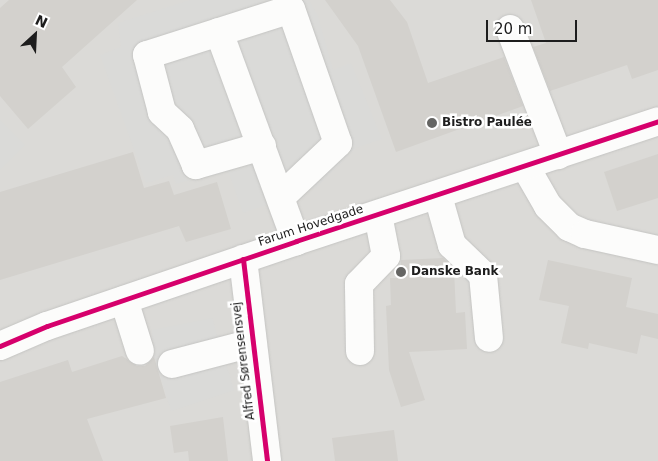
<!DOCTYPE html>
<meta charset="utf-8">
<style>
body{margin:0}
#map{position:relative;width:658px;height:461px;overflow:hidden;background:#ecebe6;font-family:"DejaVu Sans",sans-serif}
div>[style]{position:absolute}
.residential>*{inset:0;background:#dbdad7;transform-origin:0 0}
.parking>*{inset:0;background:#dadad8}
.building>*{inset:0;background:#d3d1cd}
.roads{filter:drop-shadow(0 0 1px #c4c4c2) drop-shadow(0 0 1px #c4c4c2)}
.minor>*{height:28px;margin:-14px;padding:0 14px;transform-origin:14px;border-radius:14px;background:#fcfcfb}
.cycleway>*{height:5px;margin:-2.5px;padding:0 2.5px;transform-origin:2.5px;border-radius:2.5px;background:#d6006c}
.dots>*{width:14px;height:14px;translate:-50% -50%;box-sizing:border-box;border:2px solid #fff;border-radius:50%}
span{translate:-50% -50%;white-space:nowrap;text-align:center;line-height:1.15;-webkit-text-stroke:5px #fff;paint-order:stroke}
.poi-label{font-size:12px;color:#1d1d1d;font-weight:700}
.left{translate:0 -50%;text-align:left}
.street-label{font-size:12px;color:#1d1d1d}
.north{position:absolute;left:10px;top:10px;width:50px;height:50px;-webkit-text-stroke:4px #fff;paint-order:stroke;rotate:25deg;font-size:14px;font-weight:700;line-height:20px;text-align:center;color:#1d1d1d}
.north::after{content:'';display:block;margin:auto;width:18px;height:22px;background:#1d1d1d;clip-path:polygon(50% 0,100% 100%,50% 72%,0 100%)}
.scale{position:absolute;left:486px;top:20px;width:91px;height:22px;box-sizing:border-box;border:2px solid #1d1d1d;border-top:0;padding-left:6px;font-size:15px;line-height:18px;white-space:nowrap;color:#1d1d1d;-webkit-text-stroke:4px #fff;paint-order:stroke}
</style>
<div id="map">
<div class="residential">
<i style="left:0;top:0;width:658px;height:461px"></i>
</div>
<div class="parking">
<i style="clip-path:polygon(190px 0,309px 0,318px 16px,333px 70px,351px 63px,382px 139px,356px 148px,317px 187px,243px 213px,228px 171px,176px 184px,173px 175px,146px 183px,100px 55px,121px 47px,118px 23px)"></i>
<i style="clip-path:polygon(0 120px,25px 145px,0 170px)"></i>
<i style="clip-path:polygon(212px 318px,234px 390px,171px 411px,152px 350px,152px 330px)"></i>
</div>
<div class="building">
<i style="clip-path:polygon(9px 0,137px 0,62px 67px,76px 87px,28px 129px,0 96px,0 8px)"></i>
<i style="clip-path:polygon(325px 0,390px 0,407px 22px,428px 83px,504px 57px,523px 106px,396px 152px,358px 46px)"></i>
<i style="clip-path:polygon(531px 0,658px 0,658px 70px,632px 79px,627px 65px,550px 91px,533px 47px,546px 43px)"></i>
<i style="clip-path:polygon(133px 152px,144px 188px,169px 181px,174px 195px,217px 182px,231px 229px,186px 242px,179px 226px,0 280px,0 192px)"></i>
<i style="clip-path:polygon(658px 154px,658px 198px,617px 211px,604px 172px)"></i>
<i style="clip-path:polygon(443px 258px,454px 269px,456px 313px,465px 312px,467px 349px,409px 352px,425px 400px,401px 407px,389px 370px,386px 306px,391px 305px,390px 278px,400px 278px,401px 260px)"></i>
<i style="clip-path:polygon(548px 260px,632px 278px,626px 307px,658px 314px,658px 339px,641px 335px,637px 354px,589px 343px,588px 349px,561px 343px,569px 306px,539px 300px)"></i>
<i style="clip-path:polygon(122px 356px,137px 366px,145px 366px,154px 357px,166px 398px,87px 419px,103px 461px,0 461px,0 382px,68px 360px,72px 372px)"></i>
<i style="clip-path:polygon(223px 417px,228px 461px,189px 461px,188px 451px,174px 453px,170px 426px)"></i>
<i style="clip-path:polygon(394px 430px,398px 461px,335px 461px,332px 438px)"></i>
</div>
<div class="roads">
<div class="minor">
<i style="left:510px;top:29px;width:135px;rotate:69.1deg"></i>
<i style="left:219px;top:32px;width:223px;rotate:69.8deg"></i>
<i style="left:262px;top:146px;width:69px;rotate:163.9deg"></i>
<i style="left:196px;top:165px;width:39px;rotate:-114deg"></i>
<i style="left:180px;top:129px;width:25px;rotate:-137deg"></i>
<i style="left:162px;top:112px;width:59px;rotate:-104.7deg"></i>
<i style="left:147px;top:55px;width:151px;rotate:-17.7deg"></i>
<i style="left:291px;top:9px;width:142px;rotate:70.7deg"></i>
<i style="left:338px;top:143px;width:77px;rotate:136.6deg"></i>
<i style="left:525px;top:166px;width:46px;rotate:60.1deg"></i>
<i style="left:548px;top:206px;width:30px;rotate:45deg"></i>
<i style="left:569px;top:227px;width:17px;rotate:24deg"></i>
<i style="left:585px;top:234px;width:75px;rotate:12.4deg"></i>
<i style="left:438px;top:196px;width:51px;rotate:74.1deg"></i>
<i style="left:452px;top:245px;width:43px;rotate:44.1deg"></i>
<i style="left:483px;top:275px;width:63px;rotate:84.6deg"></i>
<i style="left:243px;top:259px;width:203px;rotate:83.2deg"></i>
<i style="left:124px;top:300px;width:53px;rotate:72.6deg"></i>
<i style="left:0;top:346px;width:51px;rotate:-23.1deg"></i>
<i style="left:47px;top:326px;width:263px;rotate:-18.8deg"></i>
<i style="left:296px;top:241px;width:381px;rotate:-18.3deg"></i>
<i style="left:360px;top:351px;width:67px;rotate:-90.9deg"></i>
<i style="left:359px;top:284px;width:39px;rotate:-46deg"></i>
<i style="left:386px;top:256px;width:42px;rotate:-101deg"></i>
<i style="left:172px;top:364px;width:83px;rotate:-14.7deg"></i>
</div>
</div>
<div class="cycleway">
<i style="left:243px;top:259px;width:203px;rotate:83.2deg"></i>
<i style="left:0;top:346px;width:51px;rotate:-23.1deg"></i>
<i style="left:47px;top:326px;width:263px;rotate:-18.8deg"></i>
<i style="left:296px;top:241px;width:381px;rotate:-18.3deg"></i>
</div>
<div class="dots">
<i style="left:432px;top:123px;background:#656563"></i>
<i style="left:401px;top:272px;background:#656563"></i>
</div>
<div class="poi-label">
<span class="left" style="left:442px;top:123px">Bistro Paulée</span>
<span class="left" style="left:411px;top:272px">Danske Bank</span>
</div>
<div class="street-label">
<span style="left:311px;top:226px;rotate:-18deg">Farum Hovedgade</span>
<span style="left:244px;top:361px;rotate:-97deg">Alfred Sørensensvej</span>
</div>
<div class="north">N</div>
<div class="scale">20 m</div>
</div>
